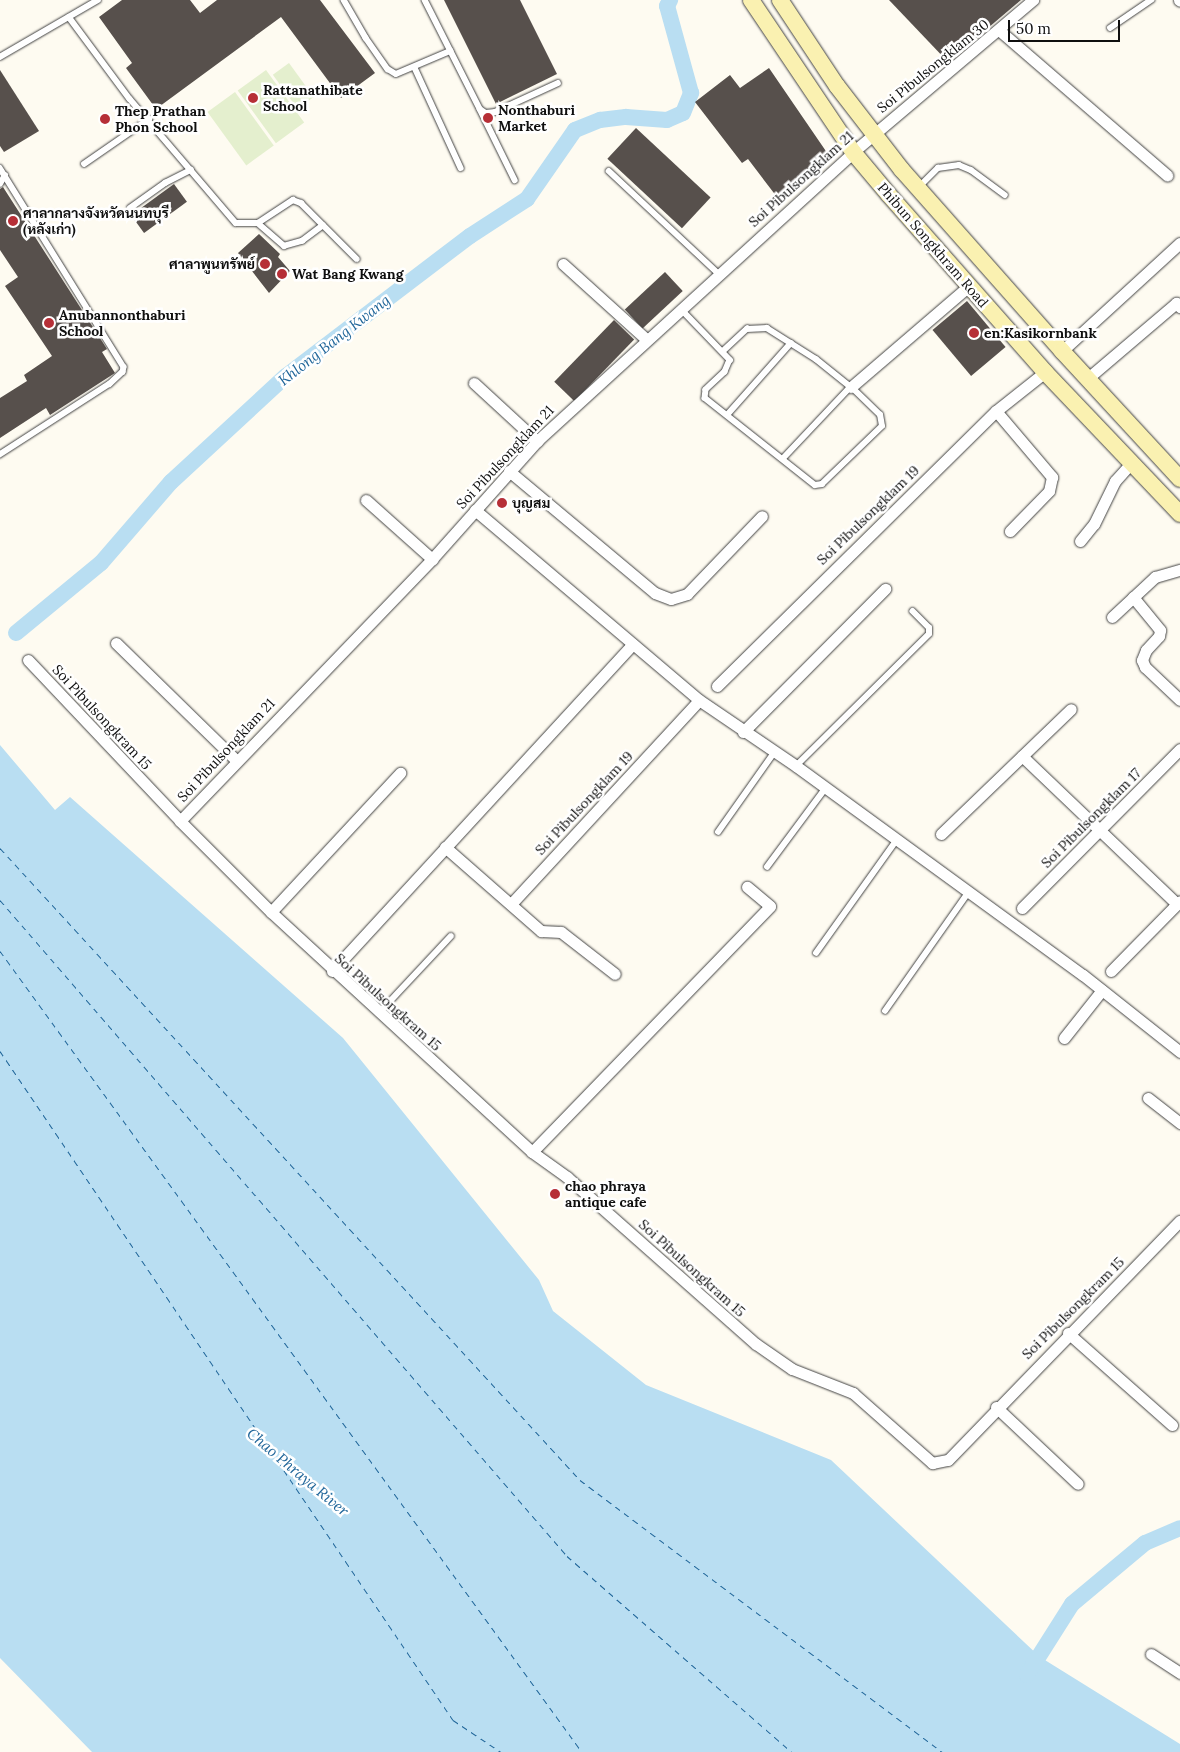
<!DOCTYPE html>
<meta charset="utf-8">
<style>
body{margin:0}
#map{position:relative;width:1180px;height:1752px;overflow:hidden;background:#fefbf1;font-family:Lora,Sarabun,serif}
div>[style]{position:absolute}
.pitch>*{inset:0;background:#e4efce;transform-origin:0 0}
.water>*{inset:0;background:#b9def2}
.canal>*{height:16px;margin:-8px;padding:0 8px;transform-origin:8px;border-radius:8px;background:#b9def2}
.ferry>*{height:1px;margin-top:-0.5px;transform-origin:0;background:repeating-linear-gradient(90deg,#1f6599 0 6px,transparent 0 11px)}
.building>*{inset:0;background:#57504c;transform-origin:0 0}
.roads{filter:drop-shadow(0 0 1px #424242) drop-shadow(0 0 1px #424242)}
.lane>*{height:5.5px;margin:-2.75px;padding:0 2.75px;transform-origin:2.75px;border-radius:2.75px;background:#fff}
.street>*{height:11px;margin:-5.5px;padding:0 5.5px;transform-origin:5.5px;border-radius:5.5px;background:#fff}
.secondary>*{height:16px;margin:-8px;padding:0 8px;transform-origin:8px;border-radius:8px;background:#faf1b1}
.dots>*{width:14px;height:14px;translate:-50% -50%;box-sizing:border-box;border:2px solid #fff;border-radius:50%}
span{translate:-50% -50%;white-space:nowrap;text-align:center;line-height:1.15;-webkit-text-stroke:5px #fff;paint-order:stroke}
.street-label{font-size:14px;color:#0f0f0f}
.poi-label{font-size:14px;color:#0f0f0f;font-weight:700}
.left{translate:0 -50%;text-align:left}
.right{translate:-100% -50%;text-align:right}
.water-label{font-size:15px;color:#1f6599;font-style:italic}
.scale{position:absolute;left:1008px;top:20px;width:112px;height:22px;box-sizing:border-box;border:2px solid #0f0f0f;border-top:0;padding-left:6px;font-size:15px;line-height:18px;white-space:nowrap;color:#0f0f0f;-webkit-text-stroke:4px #fff;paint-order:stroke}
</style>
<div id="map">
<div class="pitch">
<i style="left:289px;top:63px;width:42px;height:20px;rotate:54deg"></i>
<i style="left:266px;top:70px;width:65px;height:35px;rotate:54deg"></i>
<i style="left:235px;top:92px;width:66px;height:34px;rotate:54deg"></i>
</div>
<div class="water">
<i style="clip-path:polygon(0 745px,55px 810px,70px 797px,343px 1038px,539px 1280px,553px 1311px,646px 1385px,831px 1460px,1040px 1657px,1180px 1744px,1180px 1752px,92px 1752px,0 1658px)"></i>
</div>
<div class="canal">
<i style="left:16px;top:633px;width:110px;rotate:-39.5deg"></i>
<i style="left:101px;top:563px;width:107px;rotate:-49.2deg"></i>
<i style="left:171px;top:482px;width:156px;rotate:-42.7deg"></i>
<i style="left:286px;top:376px;width:231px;rotate:-37.3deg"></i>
<i style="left:470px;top:236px;width:68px;rotate:-33deg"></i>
<i style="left:527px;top:199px;width:84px;rotate:-55.2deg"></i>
<i style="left:575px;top:130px;width:27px;rotate:-22deg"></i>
<i style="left:600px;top:120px;width:26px;rotate:-7deg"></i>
<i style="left:626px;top:117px;width:41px;rotate:4.2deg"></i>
<i style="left:667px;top:120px;width:17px;rotate:-24deg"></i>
<i style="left:683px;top:113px;width:22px;rotate:-68deg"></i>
<i style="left:691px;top:93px;width:90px;rotate:-105.4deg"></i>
<i style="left:667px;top:6px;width:7px;rotate:-63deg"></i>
<i style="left:1027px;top:1675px;width:84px;rotate:-57.6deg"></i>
<i style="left:1072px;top:1604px;width:95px;rotate:-39.9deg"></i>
<i style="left:1145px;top:1543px;width:38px;rotate:-23deg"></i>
</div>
<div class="ferry">
<i style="left:0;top:848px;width:858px;rotate:47.46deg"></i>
<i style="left:580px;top:1480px;width:453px;rotate:36.9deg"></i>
<i style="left:0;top:900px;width:867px;rotate:49.16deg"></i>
<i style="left:567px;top:1556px;width:298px;rotate:41.1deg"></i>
<i style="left:0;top:951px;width:990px;rotate:54deg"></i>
<i style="left:0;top:1051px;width:808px;rotate:55.9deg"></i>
<i style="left:453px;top:1720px;width:58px;rotate:33.7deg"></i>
</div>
<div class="building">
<i style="clip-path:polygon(122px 0,190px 0,200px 13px,217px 0,320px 0,375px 73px,341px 98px,281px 17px,156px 109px,126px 68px,132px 63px,99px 17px)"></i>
<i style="clip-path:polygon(444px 0,520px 0,557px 74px,496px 104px)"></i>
<i style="clip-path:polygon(889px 0,1021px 0,948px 62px)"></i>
<i style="clip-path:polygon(769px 68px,832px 160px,807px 176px,810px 179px,780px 201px,748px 159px,742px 163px,695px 102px,730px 75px,740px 88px)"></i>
<i style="clip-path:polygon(0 70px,39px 131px,4px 152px,0 146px)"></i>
<i style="left:636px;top:128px;width:102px;height:42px;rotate:43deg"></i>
<i style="left:174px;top:184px;width:22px;height:53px;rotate:54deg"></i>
<i style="clip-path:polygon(3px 187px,107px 349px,102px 352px,115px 373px,50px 415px,46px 408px,0 438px,0 398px,27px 381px,24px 375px,52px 356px,5px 286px,18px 277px,0 250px,0 189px)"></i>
<i style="clip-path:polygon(259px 234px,280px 254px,278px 257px,290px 271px,269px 293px,238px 253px)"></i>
<i style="left:665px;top:272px;width:26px;height:55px;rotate:47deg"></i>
<i style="left:967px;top:301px;width:60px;height:45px;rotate:50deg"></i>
<i style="left:614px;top:320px;width:28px;height:86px;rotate:44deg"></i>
</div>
<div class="roads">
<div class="lane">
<i style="left:344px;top:0;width:44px;rotate:59.9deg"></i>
<i style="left:366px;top:38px;width:38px;rotate:55deg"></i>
<i style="left:388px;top:69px;width:9px;rotate:32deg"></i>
<i style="left:396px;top:74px;width:59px;rotate:-23.1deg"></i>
<i style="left:425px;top:0;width:122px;rotate:63.2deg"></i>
<i style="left:480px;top:109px;width:7px;rotate:34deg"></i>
<i style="left:486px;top:113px;width:9px;rotate:-6deg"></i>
<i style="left:495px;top:112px;width:69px;rotate:-24.7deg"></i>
<i style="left:69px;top:17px;width:102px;rotate:53.4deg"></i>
<i style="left:130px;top:99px;width:163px;rotate:49.5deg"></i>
<i style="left:236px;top:223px;width:22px"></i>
<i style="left:258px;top:223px;width:42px;rotate:-33.3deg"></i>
<i style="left:293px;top:200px;width:9px;rotate:21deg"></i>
<i style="left:301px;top:203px;width:79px;rotate:45deg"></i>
<i style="left:1110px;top:28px;width:50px;rotate:-34.3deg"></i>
<i style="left:0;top:57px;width:113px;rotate:-30.2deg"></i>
<i style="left:415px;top:68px;width:110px;rotate:65.3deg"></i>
<i style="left:481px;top:111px;width:77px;rotate:63.8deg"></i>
<i style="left:84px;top:164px;width:79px;rotate:-34.7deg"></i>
<i style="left:0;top:168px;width:234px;rotate:58.1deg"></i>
<i style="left:124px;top:367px;width:5px;rotate:101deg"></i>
<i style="left:123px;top:372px;width:18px;rotate:137deg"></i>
<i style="left:110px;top:384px;width:131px;rotate:147.2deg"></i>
<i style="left:609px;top:171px;width:149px;rotate:43.1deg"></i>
<i style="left:0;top:184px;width:10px;rotate:-61deg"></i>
<i style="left:919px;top:187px;width:27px;rotate:-45deg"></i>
<i style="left:938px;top:168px;width:21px;rotate:-8deg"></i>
<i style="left:959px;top:165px;width:13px;rotate:23deg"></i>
<i style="left:971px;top:170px;width:42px;rotate:36.3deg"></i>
<i style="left:130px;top:208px;width:43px;rotate:-35.5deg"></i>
<i style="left:165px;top:183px;width:29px;rotate:-27deg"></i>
<i style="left:258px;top:223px;width:35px;rotate:41deg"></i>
<i style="left:284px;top:246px;width:19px;rotate:-16deg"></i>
<i style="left:302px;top:241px;width:26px;rotate:-37deg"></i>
<i style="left:681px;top:309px;width:71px;rotate:46.1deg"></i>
<i style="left:730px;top:360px;width:13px;rotate:113deg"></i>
<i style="left:725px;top:372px;width:26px;rotate:137deg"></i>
<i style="left:706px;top:390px;width:8px;rotate:97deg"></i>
<i style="left:705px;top:398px;width:140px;rotate:38.3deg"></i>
<i style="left:815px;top:485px;width:7px;rotate:-8deg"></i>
<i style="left:822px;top:484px;width:83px;rotate:-44deg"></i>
<i style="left:882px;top:426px;width:11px;rotate:-100deg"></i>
<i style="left:880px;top:415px;width:40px;rotate:-136deg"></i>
<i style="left:723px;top:351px;width:33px;rotate:-43deg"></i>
<i style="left:747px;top:329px;width:20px;rotate:-3deg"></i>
<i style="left:767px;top:328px;width:58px;rotate:32.3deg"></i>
<i style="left:816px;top:359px;width:45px;rotate:38.7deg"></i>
<i style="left:851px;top:387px;width:98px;rotate:133.3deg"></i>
<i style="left:727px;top:415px;width:96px;rotate:-48.4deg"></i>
<i style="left:796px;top:766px;width:187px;rotate:-44.8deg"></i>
<i style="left:929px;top:634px;width:6px;rotate:-90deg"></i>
<i style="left:929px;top:628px;width:23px;rotate:-135deg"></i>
<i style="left:718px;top:832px;width:97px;rotate:-54.7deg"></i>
<i style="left:767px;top:867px;width:97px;rotate:-53.4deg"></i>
<i style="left:816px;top:953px;width:138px;rotate:-54.5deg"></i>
<i style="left:885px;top:1011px;width:144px;rotate:-54.9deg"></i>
<i style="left:379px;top:1013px;width:105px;rotate:-46.9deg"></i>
</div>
<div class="street">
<i style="left:1179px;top:0;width:1px;rotate:45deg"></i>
<i style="left:1000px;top:31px;width:221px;rotate:40.8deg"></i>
<i style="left:563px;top:264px;width:112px;rotate:42.1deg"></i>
<i style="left:1062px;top:351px;width:160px;rotate:-42.5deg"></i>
<i style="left:1088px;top:378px;width:116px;rotate:-40.4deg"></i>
<i style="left:1176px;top:303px;width:6px;rotate:45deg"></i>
<i style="left:474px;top:383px;width:86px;rotate:42.6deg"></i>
<i style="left:851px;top:387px;width:155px;rotate:-40.6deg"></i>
<i style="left:996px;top:411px;width:87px;rotate:49.7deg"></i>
<i style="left:1052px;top:477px;width:14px;rotate:102deg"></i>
<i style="left:1049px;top:491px;width:56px;rotate:134.3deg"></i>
<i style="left:509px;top:471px;width:190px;rotate:39.9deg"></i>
<i style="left:655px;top:593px;width:17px;rotate:21deg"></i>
<i style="left:671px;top:599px;width:17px;rotate:-17deg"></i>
<i style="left:687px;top:594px;width:108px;rotate:-46.1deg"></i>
<i style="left:366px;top:500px;width:89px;rotate:41.8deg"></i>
<i style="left:475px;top:510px;width:294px;rotate:40.3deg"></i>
<i style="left:699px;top:700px;width:117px;rotate:34.2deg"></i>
<i style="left:796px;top:766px;width:355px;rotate:36.1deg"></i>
<i style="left:1083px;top:975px;width:124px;rotate:38.4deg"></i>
<i style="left:1080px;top:541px;width:22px;rotate:-51deg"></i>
<i style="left:1094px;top:524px;width:48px;rotate:-64deg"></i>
<i style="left:1115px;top:481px;width:24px;rotate:-48deg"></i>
<i style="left:1133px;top:597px;width:43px;rotate:50.7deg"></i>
<i style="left:1160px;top:630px;width:6px;rotate:99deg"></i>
<i style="left:1159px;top:636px;width:19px;rotate:133deg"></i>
<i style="left:1146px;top:650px;width:11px;rotate:112deg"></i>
<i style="left:1142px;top:660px;width:8px;rotate:67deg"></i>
<i style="left:1145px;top:667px;width:48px;rotate:43.3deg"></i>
<i style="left:1112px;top:617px;width:59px;rotate:-42.9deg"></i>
<i style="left:1155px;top:577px;width:26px;rotate:-16deg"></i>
<i style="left:116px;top:643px;width:168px;rotate:44.3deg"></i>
<i style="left:28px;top:660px;width:221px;rotate:46.6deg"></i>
<i style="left:180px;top:821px;width:129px;rotate:45deg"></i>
<i style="left:271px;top:912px;width:355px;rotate:42.6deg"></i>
<i style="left:532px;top:1152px;width:43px;rotate:35.5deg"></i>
<i style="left:567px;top:1177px;width:252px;rotate:41.5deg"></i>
<i style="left:756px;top:1344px;width:44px;rotate:34.8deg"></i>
<i style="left:792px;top:1369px;width:66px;rotate:21.5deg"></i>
<i style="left:853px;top:1393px;width:106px;rotate:41.5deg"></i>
<i style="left:932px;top:1463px;width:16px;rotate:-11deg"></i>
<i style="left:948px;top:1460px;width:333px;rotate:-45.9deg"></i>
<i style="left:717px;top:686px;width:392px;rotate:-44.6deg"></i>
<i style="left:996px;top:411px;width:63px;rotate:-38.5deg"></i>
<i style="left:743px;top:732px;width:202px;rotate:-45.2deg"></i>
<i style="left:1022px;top:756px;width:214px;rotate:43.7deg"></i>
<i style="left:180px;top:821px;width:364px;rotate:-46.1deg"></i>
<i style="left:432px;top:559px;width:158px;rotate:-48.3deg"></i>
<i style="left:537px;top:441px;width:428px;rotate:-42.4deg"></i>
<i style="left:853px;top:152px;width:236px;rotate:-40.2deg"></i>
<i style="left:941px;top:834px;width:180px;rotate:-43.9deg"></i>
<i style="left:445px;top:847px;width:128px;rotate:41.2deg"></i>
<i style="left:541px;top:931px;width:20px;rotate:3deg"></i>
<i style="left:561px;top:932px;width:68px;rotate:37.9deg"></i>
<i style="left:511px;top:904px;width:277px;rotate:-47.3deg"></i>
<i style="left:1022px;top:908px;width:224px;rotate:-45.2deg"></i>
<i style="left:271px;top:912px;width:190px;rotate:-47.1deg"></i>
<i style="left:332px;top:971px;width:444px;rotate:-47.4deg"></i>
<i style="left:1111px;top:971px;width:98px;rotate:-45.4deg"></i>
<i style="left:1064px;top:1038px;width:61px;rotate:-51.6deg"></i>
<i style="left:1148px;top:1098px;width:41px;rotate:38deg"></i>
<i style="left:532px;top:1152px;width:342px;rotate:-45.9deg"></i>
<i style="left:770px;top:906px;width:30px;rotate:-140deg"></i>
<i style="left:1068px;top:1333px;width:139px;rotate:41.5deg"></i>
<i style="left:996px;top:1407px;width:112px;rotate:43.2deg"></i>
<i style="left:1151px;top:1654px;width:35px;rotate:33deg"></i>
</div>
<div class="secondary">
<i style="left:751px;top:0;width:183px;rotate:56.1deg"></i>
<i style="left:853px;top:152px;width:56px;rotate:50.1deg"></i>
<i style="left:889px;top:195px;width:236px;rotate:48.6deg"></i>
<i style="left:1045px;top:372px;width:196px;rotate:46.4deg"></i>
<i style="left:780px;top:0;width:103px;rotate:56.5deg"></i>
<i style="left:837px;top:86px;width:106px;rotate:52.3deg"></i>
<i style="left:902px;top:170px;width:242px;rotate:48.5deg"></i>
<i style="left:1062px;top:351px;width:174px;rotate:47.3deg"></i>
</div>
</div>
<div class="dots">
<i style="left:253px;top:98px;background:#b62f37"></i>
<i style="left:488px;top:118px;background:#b62f37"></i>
<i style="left:105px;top:119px;background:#b62f37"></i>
<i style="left:13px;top:221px;background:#b62f37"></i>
<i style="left:265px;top:264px;background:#b62f37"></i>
<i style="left:282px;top:274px;background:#b62f37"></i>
<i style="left:49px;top:323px;background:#b62f37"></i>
<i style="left:974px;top:333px;background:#b62f37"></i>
<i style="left:502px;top:503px;background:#b62f37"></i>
<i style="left:555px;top:1194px;background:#b62f37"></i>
</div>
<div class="street-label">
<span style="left:933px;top:66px;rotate:-39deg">Soi Pibulsongklam 30</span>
<span style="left:801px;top:179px;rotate:-42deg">Soi Pibulsongklam 21</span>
<span style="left:933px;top:245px;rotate:49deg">Phibun Songkhram Road</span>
<span style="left:505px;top:457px;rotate:-47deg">Soi Pibulsongklam 21</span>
<span style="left:868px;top:515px;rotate:-44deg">Soi Pibulsongklam 19</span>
<span style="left:102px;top:717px;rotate:47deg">Soi Pibulsongkram 15</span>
<span style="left:226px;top:750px;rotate:-47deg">Soi Pibulsongklam 21</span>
<span style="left:584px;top:803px;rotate:-47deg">Soi Pibulsongklam 19</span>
<span style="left:1091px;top:818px;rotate:-45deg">Soi Pibulsongklam 17</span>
<span style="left:388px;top:1002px;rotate:42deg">Soi Pibulsongkram 15</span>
<span style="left:692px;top:1268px;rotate:42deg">Soi Pibulsongkram 15</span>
<span style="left:1073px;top:1308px;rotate:-45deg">Soi Pibulsongkram 15</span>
</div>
<div class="poi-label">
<span class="left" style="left:263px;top:98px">Rattanathibate<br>School</span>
<span class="left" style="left:498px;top:118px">Nonthaburi<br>Market</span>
<span class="left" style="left:115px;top:119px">Thep Prathan<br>Phon School</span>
<span class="left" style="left:23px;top:221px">ศาลากลางจังหวัดนนทบุรี<br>(หลังเก่า)</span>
<span class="right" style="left:255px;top:264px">ศาลาพูนทรัพย์</span>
<span class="left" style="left:292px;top:274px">Wat Bang Kwang</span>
<span class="left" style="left:59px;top:323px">Anubannonthaburi<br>School</span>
<span class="left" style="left:984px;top:333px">en:Kasikornbank</span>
<span class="left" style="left:512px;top:503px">บุญสม</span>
<span class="left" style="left:565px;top:1194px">chao phraya<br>antique cafe</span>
</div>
<div class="water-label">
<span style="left:334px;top:340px;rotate:-38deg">Khlong Bang Kwang</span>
<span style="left:298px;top:1472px;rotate:40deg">Chao Phraya River</span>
</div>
<div class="scale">50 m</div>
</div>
